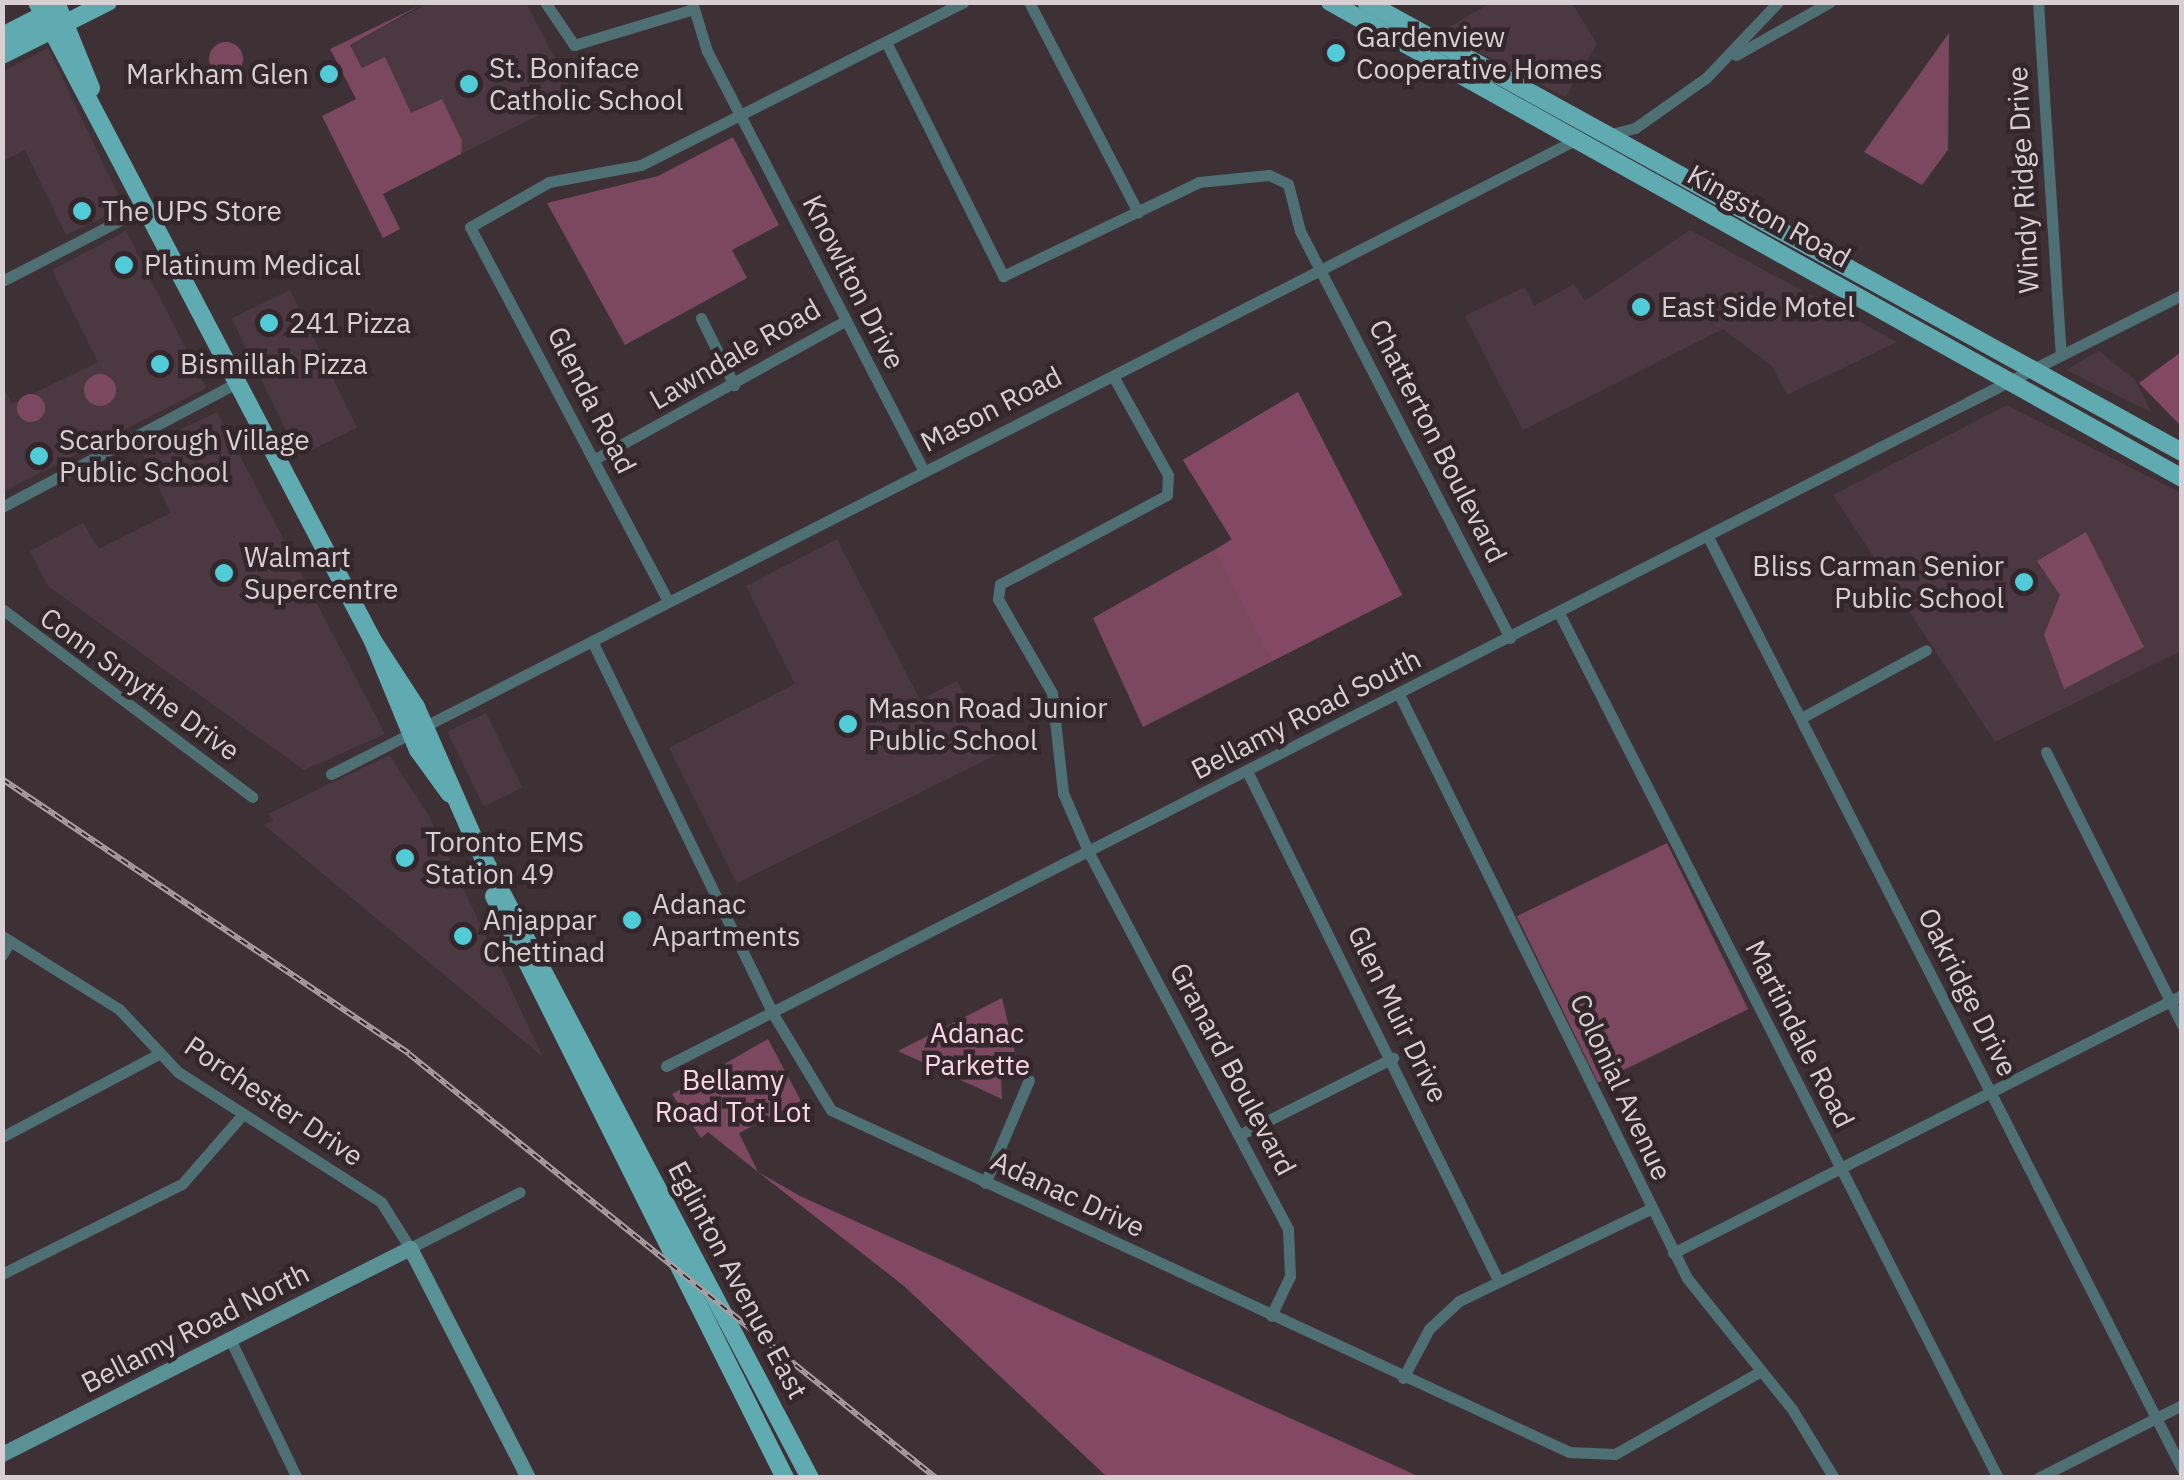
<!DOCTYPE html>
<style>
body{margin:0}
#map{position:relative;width:2184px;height:1480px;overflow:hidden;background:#3e3136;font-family:"IBM Plex Sans",sans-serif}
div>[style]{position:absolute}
.built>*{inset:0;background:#4c3840;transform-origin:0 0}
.green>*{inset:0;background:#7c4860;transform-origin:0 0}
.round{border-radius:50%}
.forest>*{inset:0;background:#834863}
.street>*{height:11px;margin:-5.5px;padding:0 5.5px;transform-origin:5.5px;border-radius:5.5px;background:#4e7074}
.secondary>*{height:15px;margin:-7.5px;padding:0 7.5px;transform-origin:7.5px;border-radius:7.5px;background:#599197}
.primary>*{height:18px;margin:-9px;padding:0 9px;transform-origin:9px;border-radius:9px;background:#60aab2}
.rail>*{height:6px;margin-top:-3px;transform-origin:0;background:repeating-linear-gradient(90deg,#34272c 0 8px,#a99ea2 0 16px);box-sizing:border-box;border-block:2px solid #a99ea2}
.dots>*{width:28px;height:28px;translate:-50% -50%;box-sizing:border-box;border:5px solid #34272c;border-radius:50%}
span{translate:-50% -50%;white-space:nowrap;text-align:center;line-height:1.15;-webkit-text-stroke:9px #34272c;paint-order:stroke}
.poi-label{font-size:28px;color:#d8cfd2}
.left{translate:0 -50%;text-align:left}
.right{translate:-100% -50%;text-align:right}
.street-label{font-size:28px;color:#d8cfd2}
.park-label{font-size:28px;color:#fbd5e4}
.frame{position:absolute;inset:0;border:5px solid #d8cfd2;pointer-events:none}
</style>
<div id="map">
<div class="built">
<i style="clip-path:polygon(429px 3px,526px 3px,575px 97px,417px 176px,350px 45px)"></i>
<i style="clip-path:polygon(1491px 3px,1572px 3px,1597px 44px,1565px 97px,1440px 32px)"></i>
<i style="clip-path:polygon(48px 48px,124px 207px,66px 235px,25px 150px,3px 161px,3px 71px)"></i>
<i style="clip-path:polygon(1690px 230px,1897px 342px,1787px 395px,1772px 366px,1723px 329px,1523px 430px,1465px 316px,1525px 287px,1534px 306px,1574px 284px,1585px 301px)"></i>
<i style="clip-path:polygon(126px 231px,206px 388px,3px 492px,2px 385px,12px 404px,98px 362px,52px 270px)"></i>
<i style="left:290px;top:290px;width:153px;height:65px;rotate:64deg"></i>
<i style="clip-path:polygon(2099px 351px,2135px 380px,2152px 413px,2066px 370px)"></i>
<i style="clip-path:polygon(2007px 405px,2181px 493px,2181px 651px,1995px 742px,1833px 495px)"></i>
<i style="clip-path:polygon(217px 412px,385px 734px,304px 770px,48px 586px,30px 551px,83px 523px,99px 549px,171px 513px,140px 449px)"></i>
<i style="clip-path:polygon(837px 539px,920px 700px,957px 681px,998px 754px,737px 883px,669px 748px,795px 684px,746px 586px)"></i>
<i style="left:486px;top:713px;width:83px;height:43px;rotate:64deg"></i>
<i style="clip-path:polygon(389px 755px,429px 816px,543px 1057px,264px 825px,274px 820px,268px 814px)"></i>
</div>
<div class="green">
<i style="clip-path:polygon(421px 5px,350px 45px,362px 68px,385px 57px,411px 113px,442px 99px,462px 141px,461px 154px,383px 194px,400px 229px,383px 238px,322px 116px,356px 99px,330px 49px)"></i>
<i style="clip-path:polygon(1949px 33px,1948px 150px,1922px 185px,1864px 152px)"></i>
<i class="round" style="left:209px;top:42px;width:34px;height:34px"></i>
<i style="clip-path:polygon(733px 137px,779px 225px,732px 250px,747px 278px,625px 345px,547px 203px,658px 176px)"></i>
<i class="round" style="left:84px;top:374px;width:32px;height:32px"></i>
<i style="clip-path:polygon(1298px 392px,1402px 595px,1143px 727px,1093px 618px,1232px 540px,1183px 460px)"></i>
<i class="round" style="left:17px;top:394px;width:28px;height:28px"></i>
<i style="clip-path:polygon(2086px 532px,2144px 647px,2064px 689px,2044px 635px,2060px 595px,2037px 561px)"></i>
<i style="left:1667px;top:843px;width:185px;height:167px;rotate:64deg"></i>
<i style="clip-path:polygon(1002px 998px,1017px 1061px,1001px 1079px,1002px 1099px,898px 1051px)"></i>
<i style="clip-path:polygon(768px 1039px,801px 1101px,739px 1133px,758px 1172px,708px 1132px,701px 1138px,672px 1094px)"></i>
</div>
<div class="forest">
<i style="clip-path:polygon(2181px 352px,2181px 426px,2139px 383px)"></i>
<i style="clip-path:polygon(1298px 392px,1402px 595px,1272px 661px,1215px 550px,1232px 539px,1183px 460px)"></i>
<i style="clip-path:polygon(758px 1172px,800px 1196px,1420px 1477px,1105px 1475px,904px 1286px)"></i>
</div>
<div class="street">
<i style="left:545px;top:2px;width:52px;rotate:56deg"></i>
<i style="left:574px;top:45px;width:125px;rotate:-16.7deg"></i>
<i style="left:692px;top:2px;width:51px;rotate:73deg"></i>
<i style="left:707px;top:51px;width:473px;rotate:62.7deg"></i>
<i style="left:1029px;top:2px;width:237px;rotate:62.6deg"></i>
<i style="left:2038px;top:2px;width:354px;rotate:86.3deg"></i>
<i style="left:886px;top:42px;width:262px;rotate:63.4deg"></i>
<i style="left:1003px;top:276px;width:217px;rotate:-25.6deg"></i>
<i style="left:1199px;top:182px;width:70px;rotate:-5.7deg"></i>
<i style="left:1269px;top:175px;width:21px;rotate:25deg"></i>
<i style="left:1288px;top:184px;width:49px;rotate:75.7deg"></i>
<i style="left:1300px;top:231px;width:458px;rotate:62.7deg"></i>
<i style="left:1736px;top:55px;width:108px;rotate:-29.4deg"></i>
<i style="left:1607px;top:135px;width:29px;rotate:-14deg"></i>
<i style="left:1635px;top:128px;width:87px;rotate:-35.2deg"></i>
<i style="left:1706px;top:78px;width:105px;rotate:-46.5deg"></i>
<i style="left:2px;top:281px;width:162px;rotate:-27.2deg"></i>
<i style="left:701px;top:318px;width:75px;rotate:63.8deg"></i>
<i style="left:1113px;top:376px;width:113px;rotate:60.9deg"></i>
<i style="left:1168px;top:475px;width:20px;rotate:93deg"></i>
<i style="left:1167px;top:495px;width:189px;rotate:151.9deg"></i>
<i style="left:1000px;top:584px;width:15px;rotate:98deg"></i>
<i style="left:998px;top:599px;width:108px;rotate:60.1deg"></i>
<i style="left:1052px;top:693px;width:101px;rotate:83.7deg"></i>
<i style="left:1063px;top:793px;width:65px;rotate:66.6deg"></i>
<i style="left:1089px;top:853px;width:425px;rotate:62.1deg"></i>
<i style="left:1288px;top:1229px;width:47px;rotate:87.6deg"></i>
<i style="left:1290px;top:1276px;width:44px;rotate:115.4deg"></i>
<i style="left:1968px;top:402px;width:239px;rotate:-26.6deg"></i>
<i style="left:595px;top:459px;width:286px;rotate:-28.9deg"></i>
<i style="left:2px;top:507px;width:267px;rotate:-27.9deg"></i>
<i style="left:1708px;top:537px;width:1046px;rotate:63.04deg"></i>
<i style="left:668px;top:601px;width:423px;rotate:-117.9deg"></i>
<i style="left:470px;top:227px;width:91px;rotate:-29.7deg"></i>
<i style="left:549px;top:182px;width:94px;rotate:-10.5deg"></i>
<i style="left:641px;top:165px;width:361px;rotate:-26.8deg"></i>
<i style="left:2px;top:609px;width:313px;rotate:36.9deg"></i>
<i style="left:1559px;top:613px;width:970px;rotate:63.09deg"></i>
<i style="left:592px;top:641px;width:415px;rotate:64.1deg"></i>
<i style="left:773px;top:1014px;width:112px;rotate:58.9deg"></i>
<i style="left:831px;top:1110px;width:813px;rotate:24.86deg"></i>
<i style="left:1569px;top:1452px;width:46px;rotate:2.5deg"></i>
<i style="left:1615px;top:1454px;width:168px;rotate:-29.6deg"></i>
<i style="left:1399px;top:694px;width:651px;rotate:63.75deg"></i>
<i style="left:1687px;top:1278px;width:168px;rotate:51.3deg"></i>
<i style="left:1792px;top:1409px;width:81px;rotate:58.7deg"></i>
<i style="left:1801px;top:718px;width:142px;rotate:-28.5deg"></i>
<i style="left:2046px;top:752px;width:305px;rotate:63.5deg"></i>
<i style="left:1248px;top:773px;width:565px;rotate:63.75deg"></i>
<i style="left:331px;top:774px;width:1401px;rotate:-27deg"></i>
<i style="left:2px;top:936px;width:138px;rotate:32deg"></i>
<i style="left:119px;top:1009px;width:86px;rotate:46.9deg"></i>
<i style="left:178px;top:1072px;width:241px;rotate:32.6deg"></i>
<i style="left:381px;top:1202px;width:54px;rotate:57.8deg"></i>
<i style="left:410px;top:1248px;width:123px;rotate:-27deg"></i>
<i style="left:2px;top:955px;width:16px;rotate:-60deg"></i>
<i style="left:666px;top:1066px;width:1566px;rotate:-27.01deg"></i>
<i style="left:1243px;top:1133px;width:168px;rotate:-26.6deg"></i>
<i style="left:2px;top:1137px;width:178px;rotate:-27.9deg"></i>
<i style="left:985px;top:1183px;width:112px;rotate:-66.9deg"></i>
<i style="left:1673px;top:1253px;width:571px;rotate:-26.88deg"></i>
<i style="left:2px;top:1274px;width:201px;rotate:-26.6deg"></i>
<i style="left:182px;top:1184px;width:93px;rotate:-48.9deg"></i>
<i style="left:230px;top:1339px;width:154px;rotate:64.3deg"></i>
<i style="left:1403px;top:1378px;width:55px;rotate:-62deg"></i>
<i style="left:1429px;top:1329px;width:41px;rotate:-43deg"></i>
<i style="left:1459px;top:1301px;width:212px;rotate:-25.7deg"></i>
<i style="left:2038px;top:1478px;width:161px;rotate:-26.9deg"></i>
</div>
<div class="secondary">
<i style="left:2px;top:1454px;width:457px;rotate:-26.8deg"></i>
<i style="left:410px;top:1248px;width:259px;rotate:62.8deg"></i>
</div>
<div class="primary">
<i style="left:37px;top:2px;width:722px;rotate:62.26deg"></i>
<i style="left:373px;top:641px;width:118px;rotate:67.6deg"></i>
<i style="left:418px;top:750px;width:54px;rotate:54deg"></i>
<i style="left:56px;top:2px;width:93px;rotate:67.9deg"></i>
<i style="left:1330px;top:2px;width:976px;rotate:29.19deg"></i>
<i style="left:1366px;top:2px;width:932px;rotate:28.88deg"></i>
<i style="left:2px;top:36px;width:55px;rotate:-27deg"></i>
<i style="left:2px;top:55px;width:119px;rotate:-26.6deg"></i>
<i style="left:373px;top:641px;width:79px;rotate:56.9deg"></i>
<i style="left:416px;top:707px;width:150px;rotate:66.3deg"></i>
<i style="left:476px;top:844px;width:717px;rotate:62.22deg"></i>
<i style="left:494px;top:896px;width:651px;rotate:63.43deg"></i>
</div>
<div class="rail">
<i style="left:2px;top:779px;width:491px;rotate:34deg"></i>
<i style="left:409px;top:1054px;width:676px;rotate:38.82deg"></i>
</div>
<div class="dots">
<i style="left:1336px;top:53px;background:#52cbd8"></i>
<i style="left:329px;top:74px;background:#52cbd8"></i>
<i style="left:469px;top:84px;background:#52cbd8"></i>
<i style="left:82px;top:211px;background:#52cbd8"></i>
<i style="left:124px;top:265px;background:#52cbd8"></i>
<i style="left:1641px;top:307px;background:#52cbd8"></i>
<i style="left:269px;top:323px;background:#52cbd8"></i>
<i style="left:160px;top:364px;background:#52cbd8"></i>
<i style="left:39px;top:456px;background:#52cbd8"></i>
<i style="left:224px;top:573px;background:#52cbd8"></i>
<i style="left:2024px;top:582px;background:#52cbd8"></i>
<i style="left:848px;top:724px;background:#52cbd8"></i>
<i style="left:405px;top:858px;background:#52cbd8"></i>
<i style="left:632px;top:920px;background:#52cbd8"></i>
<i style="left:463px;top:936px;background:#52cbd8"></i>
</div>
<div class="poi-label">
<span class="left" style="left:1356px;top:53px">Gardenview<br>Cooperative Homes</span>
<span class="left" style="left:489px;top:84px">St. Boniface<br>Catholic School</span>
<span class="right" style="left:309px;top:74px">Markham Glen</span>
<span class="left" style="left:102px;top:211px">The UPS Store</span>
<span class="left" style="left:144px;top:265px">Platinum Medical</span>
<span class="left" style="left:1661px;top:307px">East Side Motel</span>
<span class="left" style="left:289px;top:323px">241 Pizza</span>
<span class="left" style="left:180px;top:364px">Bismillah Pizza</span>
<span class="left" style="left:59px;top:456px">Scarborough Village<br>Public School</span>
<span class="left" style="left:244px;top:573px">Walmart<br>Supercentre</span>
<span class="right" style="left:2004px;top:582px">Bliss Carman Senior<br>Public School</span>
<span class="left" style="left:868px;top:724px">Mason Road Junior<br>Public School</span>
<span class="left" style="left:425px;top:858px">Toronto EMS<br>Station 49</span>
<span class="left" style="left:652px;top:920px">Adanac<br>Apartments</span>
<span class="left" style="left:483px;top:936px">Anjappar<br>Chettinad</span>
</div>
<div class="street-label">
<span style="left:2023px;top:180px;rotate:-93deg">Windy Ridge Drive</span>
<span style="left:1769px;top:216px;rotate:29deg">Kingston Road</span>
<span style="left:854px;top:282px;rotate:63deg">Knowlton Drive</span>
<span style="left:735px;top:354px;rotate:-30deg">Lawndale Road</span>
<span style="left:592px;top:400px;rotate:63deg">Glenda Road</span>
<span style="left:991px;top:409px;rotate:-27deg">Mason Road</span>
<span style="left:1438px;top:441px;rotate:63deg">Chatterton Boulevard</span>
<span style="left:140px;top:684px;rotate:36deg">Conn Smythe Drive</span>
<span style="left:1306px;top:714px;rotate:-27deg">Bellamy Road South</span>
<span style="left:1968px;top:992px;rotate:63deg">Oakridge Drive</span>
<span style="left:1398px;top:1014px;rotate:64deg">Glen Muir Drive</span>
<span style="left:1800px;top:1034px;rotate:63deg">Martindale Road</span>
<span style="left:1233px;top:1069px;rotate:62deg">Granard Boulevard</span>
<span style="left:1621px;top:1087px;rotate:65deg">Colonial Avenue</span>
<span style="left:274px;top:1101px;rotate:34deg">Porchester Drive</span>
<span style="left:1068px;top:1194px;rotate:25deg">Adanac Drive</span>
<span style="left:738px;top:1280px;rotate:62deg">Eglinton Avenue East</span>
<span style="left:195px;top:1328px;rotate:-27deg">Bellamy Road North</span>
</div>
<div class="park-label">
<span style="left:977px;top:1049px">Adanac<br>Parkette</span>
<span style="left:733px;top:1096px">Bellamy<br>Road Tot Lot</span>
</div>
<div class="frame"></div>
</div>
